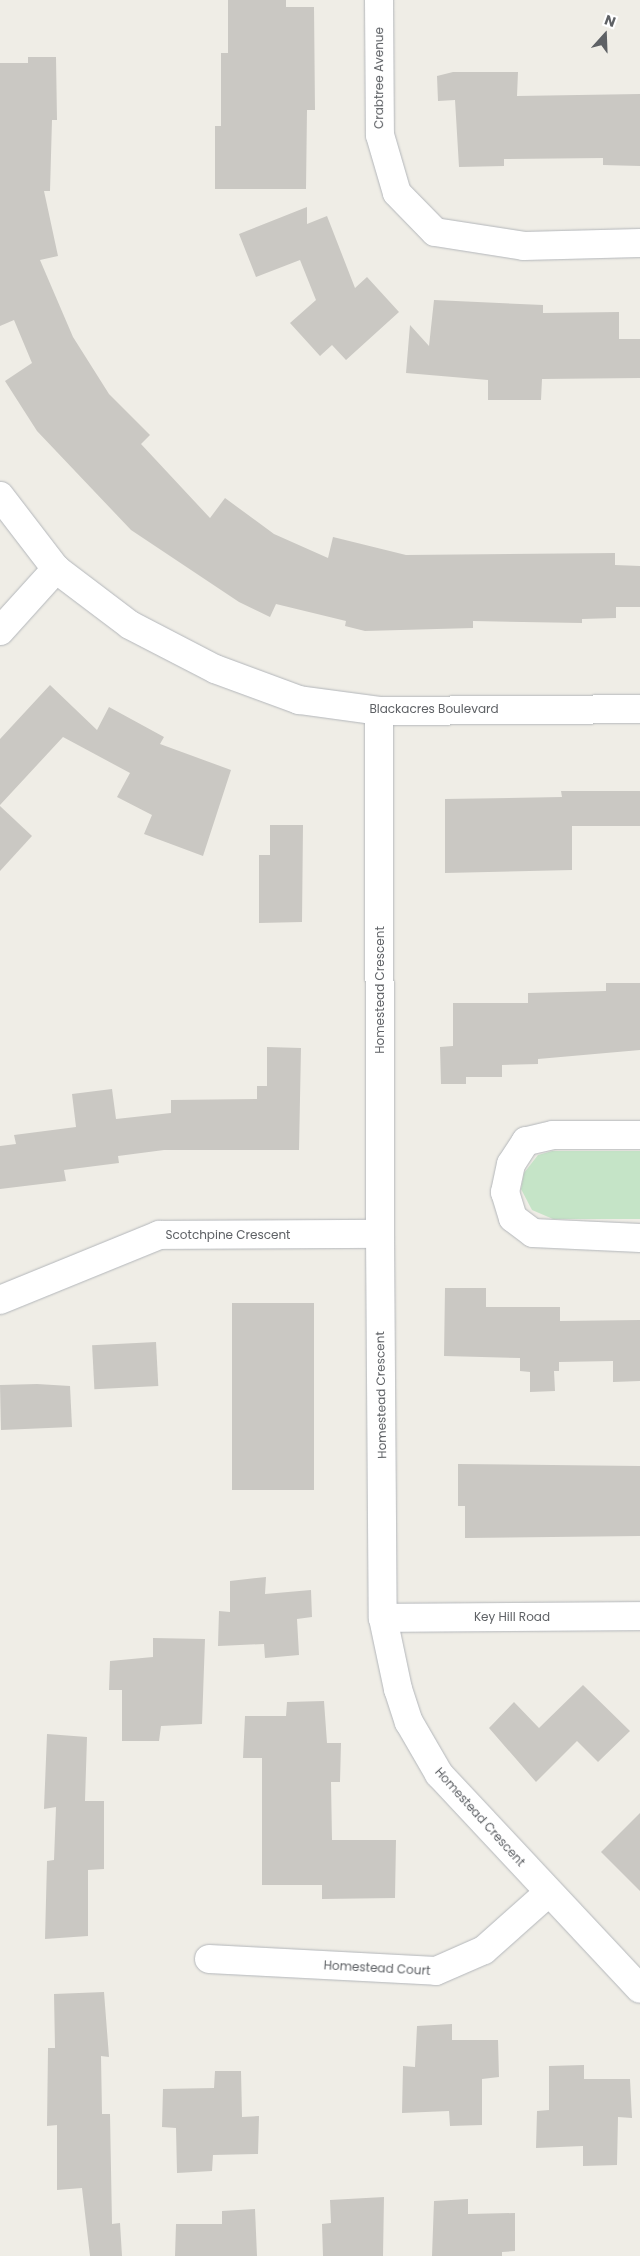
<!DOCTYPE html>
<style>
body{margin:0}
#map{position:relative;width:640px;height:2256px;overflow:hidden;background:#efede6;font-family:Poppins,sans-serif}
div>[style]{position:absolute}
.green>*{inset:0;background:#c5e4c7}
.building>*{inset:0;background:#cac8c3;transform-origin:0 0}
.roads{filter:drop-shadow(0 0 1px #b3b6ba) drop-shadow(0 0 1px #b3b6ba)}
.minor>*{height:28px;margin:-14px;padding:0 14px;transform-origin:14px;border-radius:14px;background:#fff}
.tertiary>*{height:28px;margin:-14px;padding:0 14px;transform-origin:14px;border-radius:14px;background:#fff}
span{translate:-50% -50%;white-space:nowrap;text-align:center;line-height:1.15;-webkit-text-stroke:4px #fff;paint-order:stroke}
.street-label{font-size:12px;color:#5e6165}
.north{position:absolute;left:580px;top:10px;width:50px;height:50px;-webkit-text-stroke:4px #fff;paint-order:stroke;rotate:20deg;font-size:14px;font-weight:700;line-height:20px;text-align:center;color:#5e6165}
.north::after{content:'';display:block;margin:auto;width:18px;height:22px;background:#5e6165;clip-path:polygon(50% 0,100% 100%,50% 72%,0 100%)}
</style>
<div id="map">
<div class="green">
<i style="clip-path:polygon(552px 1151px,640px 1151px,640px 1219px,553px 1219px,532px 1210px,521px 1189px,524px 1173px,538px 1155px)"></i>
</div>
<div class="building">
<i style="clip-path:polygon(228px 0,286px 0,286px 7px,314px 7px,315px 110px,307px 110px,306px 189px,215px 189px,215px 126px,221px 126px,221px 53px,228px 53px)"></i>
<i style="clip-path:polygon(28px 57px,56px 57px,57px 120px,52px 120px,50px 191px,44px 191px,58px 256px,40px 260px,73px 337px,109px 394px,150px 435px,141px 444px,210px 518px,225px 498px,274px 534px,328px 558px,333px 537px,406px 555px,615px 553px,615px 565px,640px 566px,640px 607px,616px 607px,616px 618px,582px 619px,582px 623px,473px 621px,473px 628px,365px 631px,345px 626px,346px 621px,276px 604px,270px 617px,239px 602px,131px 530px,37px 431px,5px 381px,32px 363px,14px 320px,0 326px,0 63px,28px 63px)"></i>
<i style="clip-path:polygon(453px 72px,518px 72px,517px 96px,640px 94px,640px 166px,603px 165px,603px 158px,504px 159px,504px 166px,459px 167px,455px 100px,438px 101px,437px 76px)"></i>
<i style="clip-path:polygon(307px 207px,307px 224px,327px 216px,355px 288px,367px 277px,399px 312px,346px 360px,332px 345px,320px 356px,290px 323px,316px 300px,300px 260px,256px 277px,239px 234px)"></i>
<i style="clip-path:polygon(434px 300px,543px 305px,543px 313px,619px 312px,619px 339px,640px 339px,640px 378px,542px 379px,541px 400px,488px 400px,488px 380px,406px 373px,410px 325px,429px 346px)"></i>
<i style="clip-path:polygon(50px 685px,97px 730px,109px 707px,164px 737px,160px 744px,231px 770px,203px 856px,144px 834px,152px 815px,117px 797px,130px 773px,63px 737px,0 805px,0 739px)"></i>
<i style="clip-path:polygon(561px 791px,640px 791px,640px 826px,572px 826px,572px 870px,445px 873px,445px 799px,562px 797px)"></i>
<i style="clip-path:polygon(0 806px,32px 836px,0 871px)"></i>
<i style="clip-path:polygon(270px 825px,303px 825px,302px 922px,259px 923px,259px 855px,270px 855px)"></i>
<i style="clip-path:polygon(606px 983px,640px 983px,640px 1050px,538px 1059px,538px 1064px,502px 1065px,502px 1077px,466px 1077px,466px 1084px,441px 1084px,440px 1047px,453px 1046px,453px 1003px,528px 1003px,528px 993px,606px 991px)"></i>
<i style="clip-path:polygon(267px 1047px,301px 1048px,299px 1150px,164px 1150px,118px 1156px,119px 1163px,64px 1170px,66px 1181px,0 1189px,0 1146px,16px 1144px,14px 1135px,76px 1127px,72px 1094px,112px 1089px,116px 1119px,171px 1113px,171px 1100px,257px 1099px,257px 1086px,267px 1086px)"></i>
<i style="clip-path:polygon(445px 1288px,486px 1288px,486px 1307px,560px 1307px,560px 1321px,640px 1320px,640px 1381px,613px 1382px,613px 1361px,559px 1362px,559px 1371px,554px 1371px,555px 1391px,530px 1392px,530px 1372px,520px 1371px,520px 1358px,444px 1356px)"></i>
<i style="left:314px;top:1303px;width:187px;height:82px;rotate:90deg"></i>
<i style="left:156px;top:1342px;width:44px;height:64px;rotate:87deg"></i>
<i style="clip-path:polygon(37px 1384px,70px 1386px,72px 1427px,1px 1430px,0 1385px)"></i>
<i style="clip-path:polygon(458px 1464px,640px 1466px,640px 1536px,465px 1538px,465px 1506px,458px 1506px)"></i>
<i style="clip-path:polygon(266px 1577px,265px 1594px,311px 1590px,312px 1617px,297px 1619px,299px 1655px,265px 1658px,264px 1644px,218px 1646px,219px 1611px,230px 1612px,230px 1581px)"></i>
<i style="clip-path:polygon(153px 1638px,205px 1639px,202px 1724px,161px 1726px,159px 1741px,122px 1741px,122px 1690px,109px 1690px,110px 1661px,153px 1657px)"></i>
<i style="clip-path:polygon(583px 1685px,630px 1731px,598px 1762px,577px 1741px,536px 1782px,489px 1728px,514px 1702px,539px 1728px)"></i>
<i style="clip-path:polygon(324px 1701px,327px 1743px,341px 1743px,340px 1782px,331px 1782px,332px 1840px,396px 1840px,395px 1898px,322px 1899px,322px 1885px,262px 1885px,262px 1758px,243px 1758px,245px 1716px,286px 1716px,287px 1702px)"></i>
<i style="clip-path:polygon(47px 1734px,87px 1737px,85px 1801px,104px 1801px,104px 1869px,88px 1870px,88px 1936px,45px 1939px,47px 1861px,54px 1860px,56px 1807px,44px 1809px)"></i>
<i style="clip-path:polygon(640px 1813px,640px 1891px,601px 1852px)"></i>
<i style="clip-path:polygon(104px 1992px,109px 2057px,101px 2056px,102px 2114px,110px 2114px,112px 2224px,120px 2223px,122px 2256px,90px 2256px,82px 2188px,57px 2190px,57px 2125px,47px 2126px,48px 2048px,55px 2048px,54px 1994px)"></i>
<i style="clip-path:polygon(452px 2024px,452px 2040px,498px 2040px,499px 2077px,482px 2079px,482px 2125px,450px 2126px,449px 2111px,402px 2113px,403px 2066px,415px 2067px,417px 2026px)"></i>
<i style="clip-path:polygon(584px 2065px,584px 2079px,630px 2079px,632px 2118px,618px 2117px,617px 2165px,583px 2166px,583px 2146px,536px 2148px,537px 2111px,549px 2110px,549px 2066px)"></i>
<i style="clip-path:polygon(215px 2071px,241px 2071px,242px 2117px,259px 2116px,258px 2154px,213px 2155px,212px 2171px,177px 2173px,176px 2128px,162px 2127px,163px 2089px,214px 2088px)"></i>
<i style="clip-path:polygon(384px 2197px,383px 2256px,323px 2256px,322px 2224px,331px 2223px,330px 2200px)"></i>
<i style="clip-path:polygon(468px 2199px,468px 2214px,515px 2213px,515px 2251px,502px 2252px,502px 2256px,432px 2256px,434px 2201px)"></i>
<i style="clip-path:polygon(255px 2209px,257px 2256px,175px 2256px,176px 2224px,222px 2224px,222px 2211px)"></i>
</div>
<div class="roads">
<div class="minor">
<i style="left:379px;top:0;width:135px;rotate:89.6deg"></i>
<i style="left:380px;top:135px;width:60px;rotate:73.7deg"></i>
<i style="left:397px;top:193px;width:54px;rotate:45.7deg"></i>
<i style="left:435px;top:232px;width:90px;rotate:8.9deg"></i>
<i style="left:524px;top:246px;width:116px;rotate:-1.5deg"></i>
<i style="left:0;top:631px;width:84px;rotate:-47.9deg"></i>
<i style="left:640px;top:1135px;width:87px;rotate:180deg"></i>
<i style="left:553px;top:1135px;width:28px;rotate:167deg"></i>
<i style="left:526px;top:1141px;width:27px;rotate:123deg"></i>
<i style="left:511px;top:1164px;width:29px;rotate:102deg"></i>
<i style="left:505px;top:1192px;width:27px;rotate:73deg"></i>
<i style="left:513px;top:1218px;width:25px;rotate:37deg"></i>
<i style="left:533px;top:1233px;width:107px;rotate:2.7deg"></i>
<i style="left:380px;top:1234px;width:384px;rotate:89.6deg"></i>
<i style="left:383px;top:1618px;width:73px;rotate:78.1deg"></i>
<i style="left:398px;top:1689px;width:35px;rotate:72deg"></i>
<i style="left:409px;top:1722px;width:60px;rotate:60deg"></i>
<i style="left:439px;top:1774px;width:294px;rotate:46.9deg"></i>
<i style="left:383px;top:1618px;width:257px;rotate:-0.4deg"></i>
<i style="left:209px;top:1959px;width:227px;rotate:3deg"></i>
<i style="left:436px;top:1971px;width:52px;rotate:-23.6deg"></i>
<i style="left:484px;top:1950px;width:86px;rotate:-41.7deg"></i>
</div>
<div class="tertiary">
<i style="left:0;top:496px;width:92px;rotate:52.5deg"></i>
<i style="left:56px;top:569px;width:93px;rotate:37.1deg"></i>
<i style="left:130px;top:625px;width:96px;rotate:27.4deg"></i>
<i style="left:215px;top:669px;width:90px;rotate:20.3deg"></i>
<i style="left:299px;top:700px;width:81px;rotate:7.8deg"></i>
<i style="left:379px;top:711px;width:261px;rotate:-0.4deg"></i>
<i style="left:0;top:1300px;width:172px;rotate:-22.2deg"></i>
<i style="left:159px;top:1235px;width:221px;rotate:-0.3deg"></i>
<i style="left:380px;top:1234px;width:523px;rotate:-90.11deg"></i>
</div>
</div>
<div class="street-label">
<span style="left:379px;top:78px;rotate:-90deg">Crabtree Avenue</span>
<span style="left:434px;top:709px">Blackacres Boulevard</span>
<span style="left:380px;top:990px;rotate:-90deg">Homestead Crescent</span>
<span style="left:228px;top:1235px">Scotchpine Crescent</span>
<span style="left:381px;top:1395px;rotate:-91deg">Homestead Crescent</span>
<span style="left:512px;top:1617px">Key Hill Road</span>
<span style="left:480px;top:1817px;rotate:48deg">Homestead Crescent</span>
<span style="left:377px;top:1968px;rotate:3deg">Homestead Court</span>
</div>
<div class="north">N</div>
</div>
